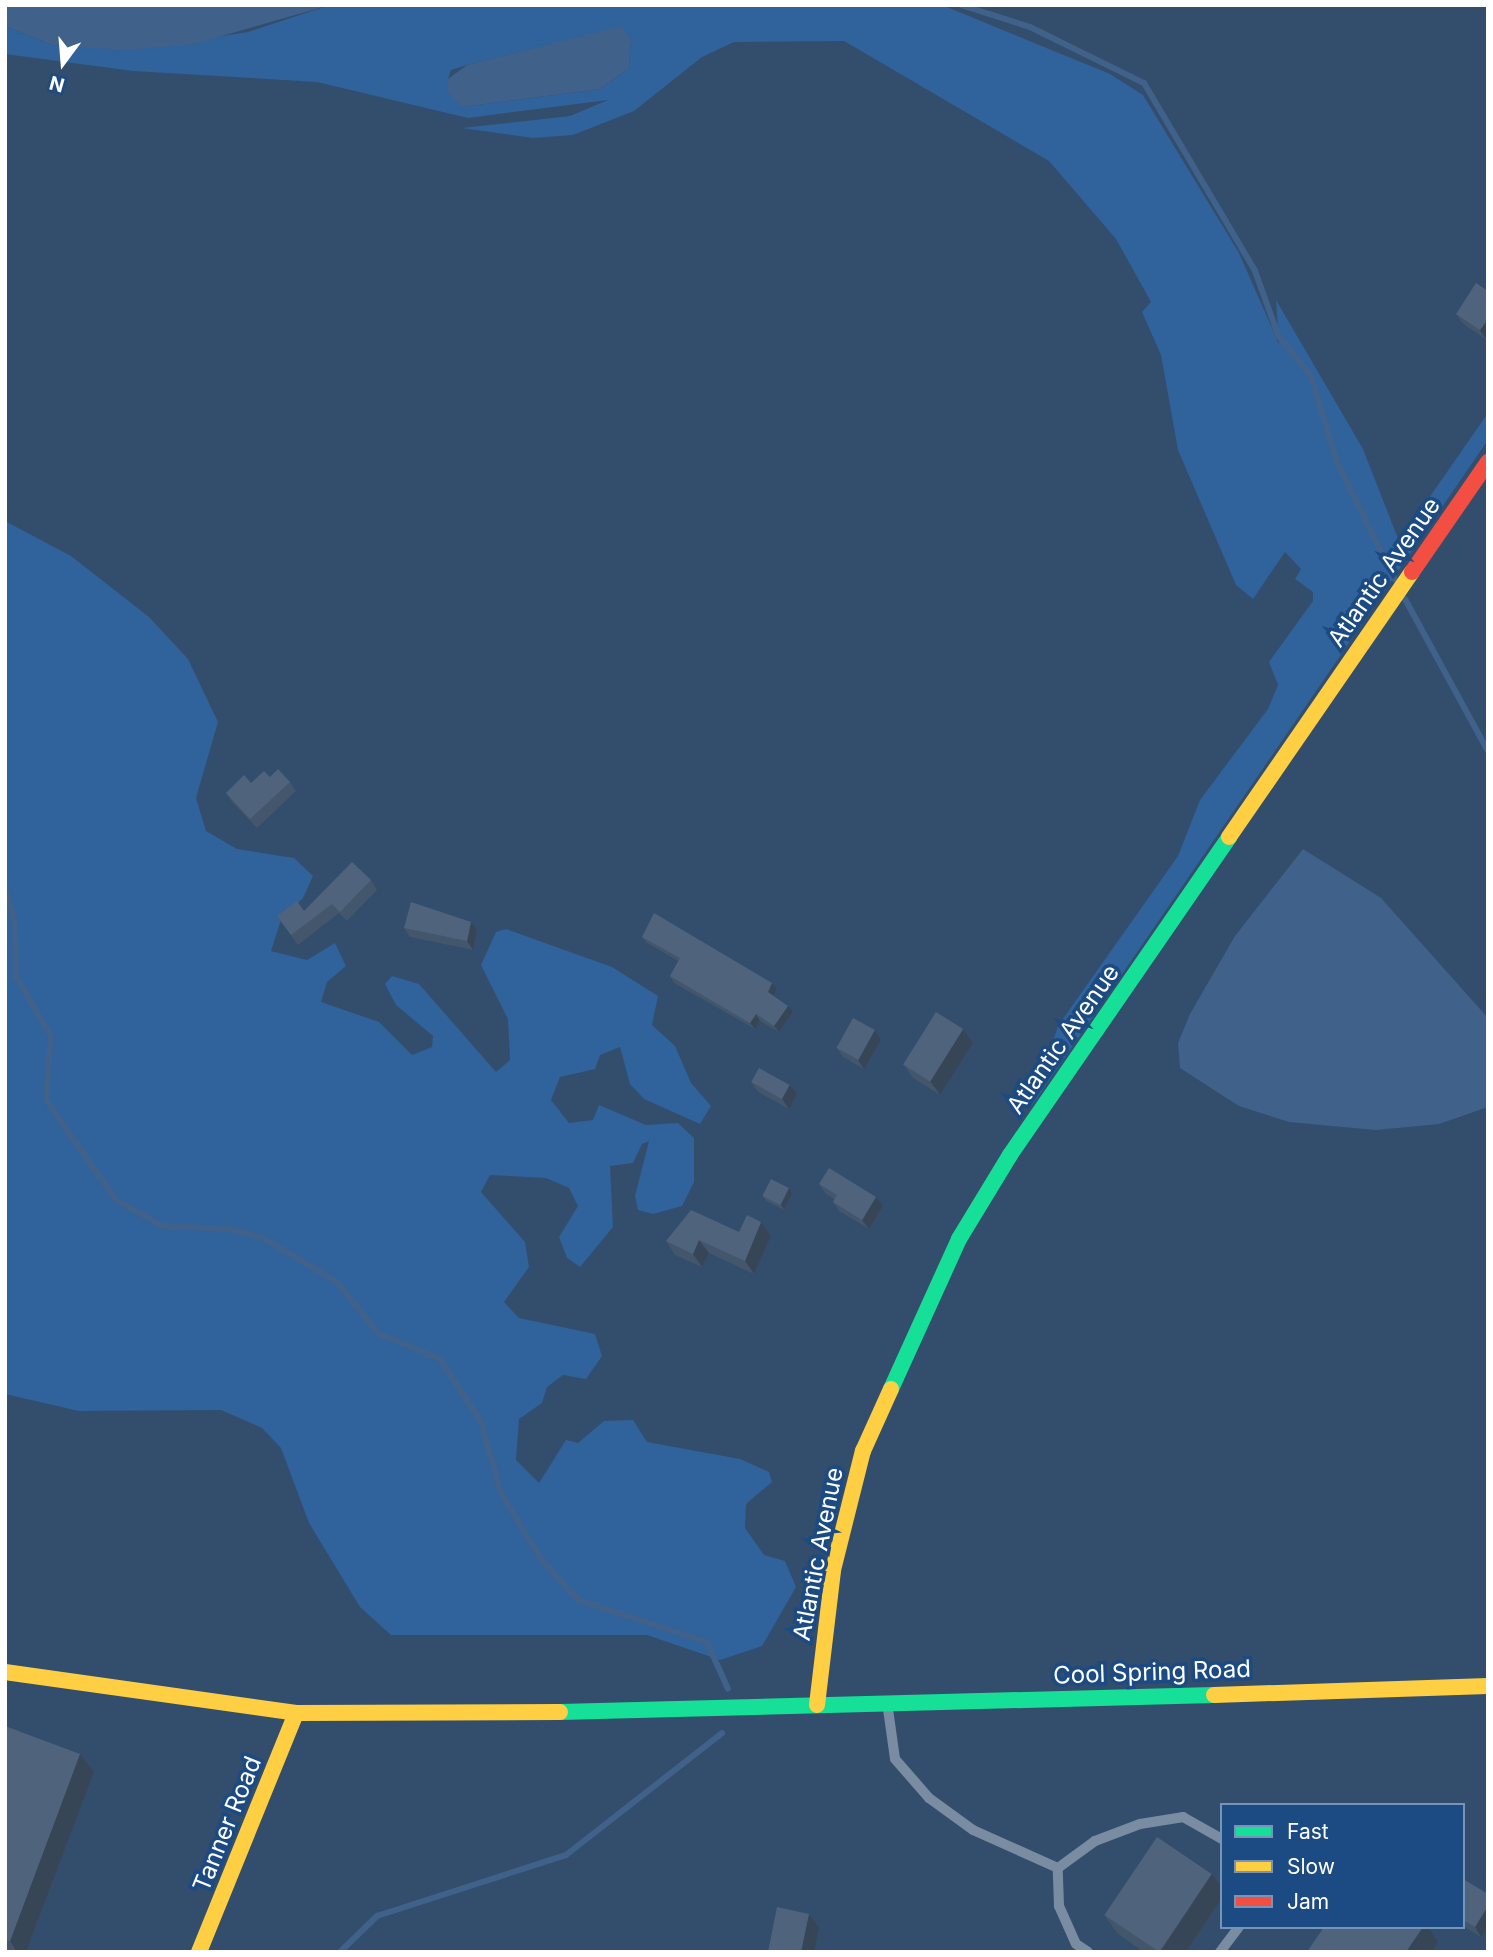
<!DOCTYPE html>
<style>
body{margin:0}
#map{position:relative;width:1493px;height:1957px;overflow:hidden;background:#334d6c;font-family:Inter,sans-serif}
div>[style]{position:absolute}
.green>*{inset:0;background:#30629b}
.water>*{inset:0;background:#40628a}
.stream>*{height:6px;margin:-3px;padding:0 3px;transform-origin:3px;border-radius:3px;background:#40628a}
.lane>*{height:10px;margin:-5px;padding:0 5px;transform-origin:5px;border-radius:5px;background:#798ca2}
.fast>*{height:16px;margin:-8px;padding:0 8px;transform-origin:8px;border-radius:8px;background:#16e098}
.slow>*{height:16px;margin:-8px;padding:0 8px;transform-origin:8px;border-radius:8px;background:#ffcf43}
.jam>*{height:16px;margin:-8px;padding:0 8px;transform-origin:8px;border-radius:8px;background:#f24e42}
.wall>*{inset:0;background:#44566b}
.shaded-wall>*{inset:0;background:#374657}
.building>*{inset:0;background:#4f647c;transform-origin:0 0}
span{translate:-50% -50%;white-space:nowrap;text-align:center;line-height:1.15;-webkit-text-stroke:7px #1c4b83;paint-order:stroke}
.street-label{font-size:24px;color:#fff}
.frame{position:absolute;inset:0;border:7px solid #fff;pointer-events:none}
.legend{position:absolute;left:1220px;top:1803px;width:245px;height:126px;box-sizing:border-box;background:#1c4b83;border:2px solid #7793b5;margin:0;padding:9px 12px;list-style:none;font-size:21px;color:#fff}
.legend li{display:flex;align-items:center;gap:14px;height:35px}
.legend b{width:35px;border:2px solid #7793b5}
.north{position:absolute;left:28px;top:28px;width:70px;height:70px;-webkit-text-stroke:5px #1c4b83;paint-order:stroke;rotate:196deg;font-size:19px;font-weight:700;line-height:28px;text-align:center;color:#fff}
.north::after{content:'';display:block;margin:auto;width:24px;height:32px;background:#fff;clip-path:polygon(50% 0,100% 100%,50% 72%,0 100%)}
</style>
<div id="map">
<div class="green">
<i style="clip-path:polygon(evenodd,330px 5px,942px 5px,1110px 74px,1143px 95px,1239px 253px,1279px 344px,1276px 300px,1363px 449px,1399px 541px,1488px 413px,1488px 440px,1031px 1107px,1058px 1026px,1178px 856px,1200px 800px,1268px 709px,1278px 685px,1269px 662px,1313px 601px,1313px 592px,1295px 579px,1301px 569px,1285px 552px,1253px 599px,1236px 585px,1178px 450px,1161px 355px,1142px 312px,1151px 302px,1116px 239px,1049px 161px,844px 41px,734px 42px,702px 57px,634px 111px,573px 135px,533px 138px,462px 128px,570px 116px,608px 100px,468px 118px,317px 82px,133px 71px,5px 54px,5px 26px,52px 45px,138px 49px,248px 32px,330px 5px,622px 27px,631px 40px,629px 68px,600px 89px,462px 107px,448px 79px,451px 70px,467px 65px,622px 27px)"></i>
<i style="clip-path:polygon(5px 521px,71px 556px,149px 617px,188px 659px,218px 722px,196px 798px,206px 831px,237px 849px,294px 858px,313px 876px,303px 898px,281px 920px,271px 951px,307px 960px,335px 943px,346px 966px,327px 982px,321px 1002px,379px 1022px,412px 1055px,432px 1047px,433px 1036px,396px 1005px,385px 984px,392px 976px,419px 984px,496px 1072px,510px 1060px,508px 1019px,481px 965px,496px 932px,506px 929px,612px 967px,658px 996px,652px 1025px,675px 1046px,691px 1083px,711px 1106px,700px 1124px,644px 1099px,630px 1084px,620px 1047px,600px 1055px,595px 1069px,560px 1077px,551px 1100px,569px 1123px,593px 1120px,599px 1105px,646px 1125px,678px 1123px,694px 1138px,694px 1182px,682px 1206px,653px 1214px,638px 1210px,635px 1196px,649px 1141px,642px 1144px,633px 1163px,610px 1166px,613px 1227px,580px 1267px,567px 1258px,559px 1237px,578px 1206px,569px 1188px,546px 1178px,490px 1175px,481px 1192px,525px 1242px,529px 1267px,504px 1302px,519px 1318px,595px 1334px,602px 1356px,586px 1379px,563px 1375px,547px 1387px,542px 1403px,519px 1419px,516px 1460px,539px 1483px,566px 1440px,578px 1443px,604px 1421px,633px 1420px,647px 1442px,740px 1459px,769px 1472px,772px 1482px,746px 1504px,745px 1528px,764px 1555px,785px 1561px,796px 1587px,762px 1646px,720px 1660px,647px 1635px,391px 1635px,360px 1607px,309px 1523px,281px 1448px,262px 1428px,221px 1410px,79px 1411px,5px 1394px)"></i>
</div>
<div class="water">
<i style="clip-path:polygon(5px 5px,330px 5px,194px 44px,127px 50px,52px 45px,5px 26px)"></i>
<i style="clip-path:polygon(622px 26px,631px 40px,629px 68px,600px 89px,462px 107px,447px 91px,448px 79px,467px 65px)"></i>
<i style="clip-path:polygon(1303px 849px,1381px 898px,1488px 1018px,1488px 1107px,1439px 1124px,1376px 1130px,1289px 1122px,1239px 1106px,1180px 1068px,1178px 1043px,1190px 1014px,1235px 936px)"></i>
</div>
<div class="stream">
<i style="left:961px;top:5px;width:72px;rotate:17.7deg"></i>
<i style="left:1030px;top:27px;width:127px;rotate:26.2deg"></i>
<i style="left:1144px;top:83px;width:218px;rotate:59.4deg"></i>
<i style="left:1255px;top:271px;width:68px;rotate:70.2deg"></i>
<i style="left:1278px;top:335px;width:53px;rotate:51.2deg"></i>
<i style="left:1311px;top:376px;width:90px;rotate:73.2deg"></i>
<i style="left:1337px;top:462px;width:131px;rotate:63.8deg"></i>
<i style="left:1405px;top:599px;width:173px;rotate:61.4deg"></i>
<i style="left:5px;top:889px;width:34px;rotate:73deg"></i>
<i style="left:15px;top:922px;width:55px;rotate:89deg"></i>
<i style="left:16px;top:977px;width:69px;rotate:59.3deg"></i>
<i style="left:51px;top:1036px;width:64px;rotate:94.5deg"></i>
<i style="left:46px;top:1100px;width:122px;rotate:55deg"></i>
<i style="left:116px;top:1200px;width:54px;rotate:29deg"></i>
<i style="left:163px;top:1226px;width:68px;rotate:2.5deg"></i>
<i style="left:231px;top:1229px;width:33px;rotate:16deg"></i>
<i style="left:263px;top:1238px;width:86px;rotate:30.7deg"></i>
<i style="left:337px;top:1282px;width:67px;rotate:51.1deg"></i>
<i style="left:379px;top:1334px;width:66px;rotate:22.3deg"></i>
<i style="left:440px;top:1359px;width:75px;rotate:56.9deg"></i>
<i style="left:481px;top:1422px;width:74px;rotate:74.3deg"></i>
<i style="left:501px;top:1493px;width:77px;rotate:58.8deg"></i>
<i style="left:541px;top:1559px;width:55px;rotate:47.9deg"></i>
<i style="left:578px;top:1600px;width:136px;rotate:18deg"></i>
<i style="left:707px;top:1642px;width:51px;rotate:65.9deg"></i>
<i style="left:340px;top:1952px;width:52px;rotate:-44.2deg"></i>
<i style="left:377px;top:1916px;width:199px;rotate:-17.9deg"></i>
<i style="left:566px;top:1855px;width:198px;rotate:-38deg"></i>
</div>
<div class="lane">
<i style="left:888px;top:1709px;width:50px;rotate:82deg"></i>
<i style="left:895px;top:1759px;width:52px;rotate:48.9deg"></i>
<i style="left:929px;top:1798px;width:54px;rotate:36deg"></i>
<i style="left:973px;top:1830px;width:93px;rotate:24.1deg"></i>
<i style="left:1088px;top:1952px;width:14px;rotate:-146deg"></i>
<i style="left:1076px;top:1944px;width:42px;rotate:-114.1deg"></i>
<i style="left:1059px;top:1906px;width:38px;rotate:-92deg"></i>
<i style="left:1058px;top:1868px;width:46px;rotate:-36.1deg"></i>
<i style="left:1095px;top:1841px;width:48px;rotate:-20.7deg"></i>
<i style="left:1140px;top:1824px;width:44px;rotate:-9.2deg"></i>
<i style="left:1183px;top:1817px;width:45px;rotate:29.4deg"></i>
<i style="left:1220px;top:1952px;width:31px;rotate:-53deg"></i>
</div>
<div class="fast">
<i style="left:891px;top:1389px;width:165px;rotate:-65.6deg"></i>
<i style="left:959px;top:1239px;width:98px;rotate:-58.7deg"></i>
<i style="left:1010px;top:1155px;width:386px;rotate:-55.4deg"></i>
<i style="left:560px;top:1712px;width:654px;rotate:-1.49deg"></i>
</div>
<div class="slow">
<i style="left:1229px;top:837px;width:322px;rotate:-55.4deg"></i>
<i style="left:5px;top:1672px;width:294px;rotate:8deg"></i>
<i style="left:296px;top:1713px;width:264px;rotate:-0.2deg"></i>
<i style="left:1214px;top:1695px;width:274px;rotate:-1.9deg"></i>
<i style="left:817px;top:1705px;width:136px;rotate:-83.2deg"></i>
<i style="left:833px;top:1570px;width:123px;rotate:-75.9deg"></i>
<i style="left:863px;top:1451px;width:68px;rotate:-65.7deg"></i>
<i style="left:199px;top:1952px;width:258px;rotate:-67.9deg"></i>
</div>
<div class="jam">
<i style="left:1412px;top:572px;width:134px;rotate:-55.4deg"></i>
</div>
<div class="wall">
<i style="clip-path:polygon(1488px 291px,1487px 340px,1463px 324px,1456px 314px)"></i>
<i style="clip-path:polygon(270px 777px,290px 782px,296px 791px,257px 828px,232px 802px,226px 793px,251px 783px)"></i>
<i style="clip-path:polygon(371px 880px,377px 890px,347px 921px,339px 913px,298px 945px,277px 916px,304px 911px)"></i>
<i style="clip-path:polygon(404px 928px,477px 930px,473px 950px,410px 937px)"></i>
<i style="clip-path:polygon(642px 937px,777px 989px,773px 996px,793px 1012px,779px 1032px,760px 1021px,755px 1029px,674px 983px,670px 976px,678px 961px,647px 943px)"></i>
<i style="clip-path:polygon(963px 1029px,973px 1043px,940px 1095px,913px 1078px,903px 1064px)"></i>
<i style="clip-path:polygon(881px 1040px,864px 1069px,843px 1057px,836px 1047px)"></i>
<i style="clip-path:polygon(751px 1082px,797px 1094px,789px 1109px,758px 1092px)"></i>
<i style="clip-path:polygon(819px 1184px,883px 1206px,869px 1229px,839px 1211px,833px 1202px,834px 1199px,826px 1194px)"></i>
<i style="clip-path:polygon(789px 1188px,792px 1193px,784px 1210px,766px 1201px,763px 1196px)"></i>
<i style="clip-path:polygon(761px 1222px,771px 1236px,754px 1274px,709px 1253px,702px 1267px,675px 1255px,666px 1241px,739px 1232px)"></i>
<i style="clip-path:polygon(5px 1726px,94px 1772px,26px 1952px,5px 1952px)"></i>
<i style="clip-path:polygon(1463px 1879px,1481px 1937px,1463px 1926px)"></i>
<i style="clip-path:polygon(1222px 1898px,1186px 1952px,1144px 1952px,1118px 1934px,1104px 1915px)"></i>
</div>
<div class="shaded-wall">
<i style="clip-path:polygon(1488px 319px,1488px 339px,1487px 340px,1480px 330px)"></i>
<i style="clip-path:polygon(471px 922px,477px 930px,473px 950px,467px 941px)"></i>
<i style="clip-path:polygon(772px 983px,777px 989px,772px 998px,768px 992px)"></i>
<i style="clip-path:polygon(788px 1006px,793px 1012px,779px 1032px,774px 1026px)"></i>
<i style="clip-path:polygon(756px 1014px,760px 1021px,755px 1029px,750px 1023px)"></i>
<i style="clip-path:polygon(963px 1029px,973px 1043px,940px 1095px,930px 1081px)"></i>
<i style="clip-path:polygon(875px 1030px,881px 1040px,864px 1069px,858px 1060px)"></i>
<i style="clip-path:polygon(790px 1085px,797px 1094px,789px 1109px,782px 1099px)"></i>
<i style="clip-path:polygon(789px 1188px,792px 1193px,784px 1210px,781px 1205px)"></i>
<i style="clip-path:polygon(876px 1197px,883px 1206px,869px 1229px,862px 1220px)"></i>
<i style="clip-path:polygon(761px 1222px,771px 1236px,754px 1274px,745px 1261px)"></i>
<i style="clip-path:polygon(699px 1240px,709px 1253px,702px 1267px,693px 1254px)"></i>
<i style="clip-path:polygon(80px 1754px,94px 1772px,26px 1952px,17px 1952px,10px 1941px)"></i>
<i style="clip-path:polygon(1212px 1874px,1222px 1888px,1222px 1898px,1186px 1952px,1160px 1952px)"></i>
<i style="clip-path:polygon(1488px 1906px,1488px 1926px,1481px 1937px,1475px 1927px)"></i>
<i style="clip-path:polygon(809px 1914px,819px 1928px,814px 1952px,801px 1952px)"></i>
<i style="clip-path:polygon(1423px 1927px,1428px 1927px,1438px 1942px,1432px 1952px,1406px 1952px)"></i>
</div>
<div class="building">
<i style="clip-path:polygon(1476px 283px,1488px 291px,1488px 319px,1480px 330px,1456px 314px)"></i>
<i style="clip-path:polygon(278px 769px,290px 782px,250px 819px,226px 793px,244px 775px,251px 783px,264px 771px,270px 777px)"></i>
<i style="clip-path:polygon(352px 862px,371px 880px,340px 912px,332px 904px,291px 935px,277px 916px,297px 901px,304px 911px)"></i>
<i style="clip-path:polygon(411px 902px,471px 922px,467px 941px,404px 928px)"></i>
<i style="clip-path:polygon(654px 913px,772px 983px,768px 992px,788px 1006px,774px 1026px,756px 1014px,750px 1023px,670px 976px,680px 958px,642px 937px)"></i>
<i style="left:936px;top:1012px;width:32px;height:62px;rotate:32deg"></i>
<i style="left:853px;top:1018px;width:25px;height:34px;rotate:29deg"></i>
<i style="left:759px;top:1068px;width:35px;height:16px;rotate:29deg"></i>
<i style="clip-path:polygon(829px 1168px,876px 1197px,862px 1220px,833px 1202px,837px 1195px,819px 1184px)"></i>
<i style="left:771px;top:1179px;width:20px;height:19px;rotate:27deg"></i>
<i style="clip-path:polygon(691px 1210px,739px 1232px,747px 1215px,761px 1222px,745px 1261px,699px 1240px,693px 1254px,666px 1241px)"></i>
<i style="clip-path:polygon(5px 1726px,80px 1754px,10px 1941px,5px 1940px)"></i>
<i style="left:1157px;top:1837px;width:66px;height:94px;rotate:34deg"></i>
<i style="clip-path:polygon(1463px 1879px,1488px 1894px,1488px 1906px,1475px 1927px,1463px 1920px)"></i>
<i style="clip-path:polygon(777px 1907px,809px 1914px,801px 1952px,768px 1952px)"></i>
<i style="clip-path:polygon(1324px 1927px,1423px 1927px,1406px 1952px,1307px 1952px)"></i>
</div>
<div class="street-label">
<span style="left:1384px;top:572px;rotate:-55deg">Atlantic Avenue</span>
<span style="left:1063px;top:1039px;rotate:-55deg">Atlantic Avenue</span>
<span style="left:818px;top:1554px;rotate:-79deg">Atlantic Avenue</span>
<span style="left:1152px;top:1672px;rotate:-2deg">Cool Spring Road</span>
<span style="left:227px;top:1824px;rotate:-68deg">Tanner Road</span>
</div>
<div class="frame"></div>
<ul class="legend">
<li><b style="height:9px;background:#16e098"></b>Fast</li>
<li><b style="height:9px;background:#ffcf43"></b>Slow</li>
<li><b style="height:9px;background:#f24e42"></b>Jam</li>
</ul>
<div class="north">N</div>
</div>
